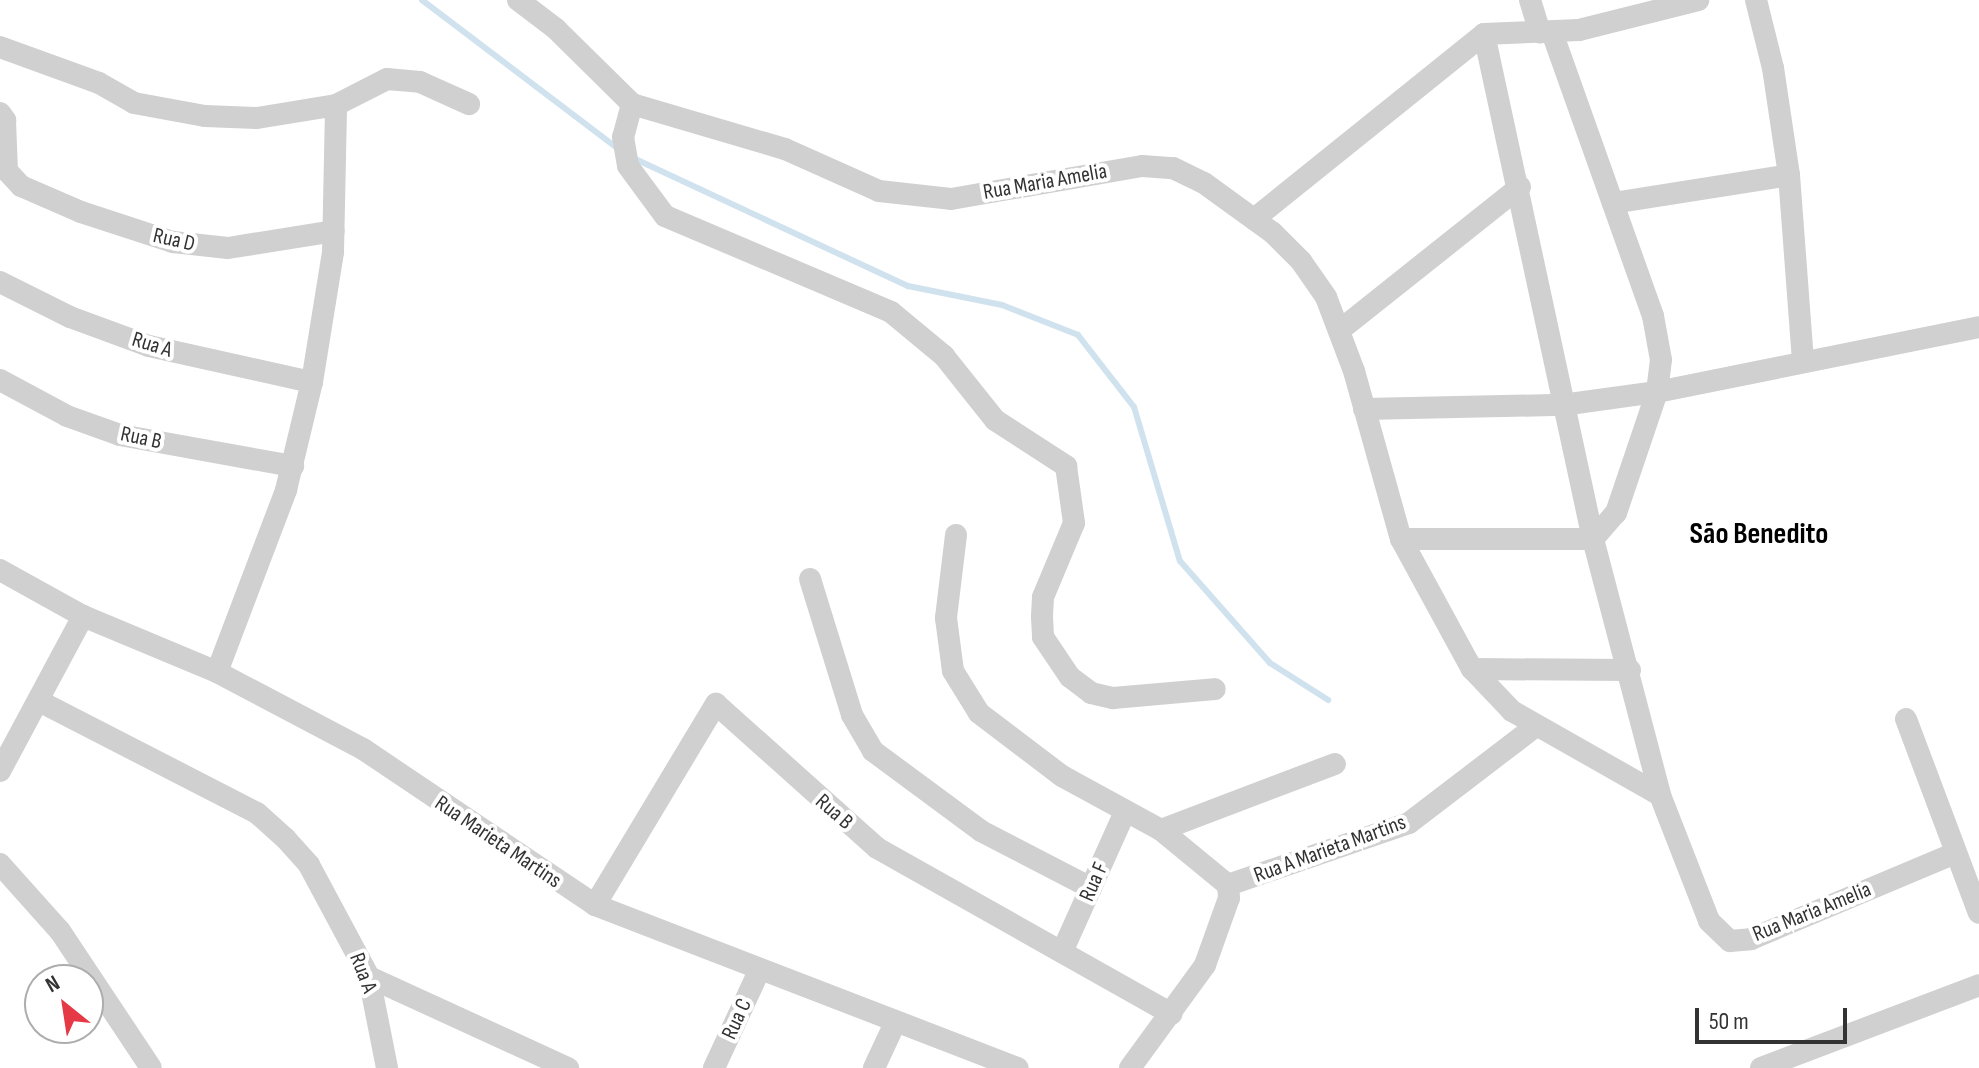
<!DOCTYPE html>
<meta charset="utf-8">
<style>
body{margin:0}
#map{position:relative;width:1979px;height:1068px;overflow:hidden;background:#fff;font-family:"Sofia Sans Condensed",sans-serif}
div>[style]{position:absolute}
.stream>*{height:6px;margin:-3px;padding:0 3px;transform-origin:3px;border-radius:3px;background:#cfe2ee}
.street>*{height:22px;margin:-11px;padding:0 11px;transform-origin:11px;border-radius:11px;background:#d0d0d0}
span{translate:-50% -50%;white-space:nowrap;text-align:center;line-height:1.15;-webkit-text-stroke:8px #fff;paint-order:stroke}
.street-label{font-size:22px;color:#333}
.district-label{font-size:30px;color:#000;font-weight:700}
.north{position:absolute;left:24px;top:964px;width:80px;height:80px;box-sizing:border-box;background:#fff;border:2px solid #adadad;border-radius:50%;rotate:330deg;font-size:22px;font-weight:700;line-height:32px;text-align:center;color:#333}
.north::after{content:'';display:block;margin:auto;width:28px;height:36px;background:#e63946;clip-path:polygon(50% 0,100% 100%,50% 72%,0 100%)}
.scale{position:absolute;left:1695px;top:1008px;width:152px;height:36px;box-sizing:border-box;border:4px solid #333;border-top:0;padding-left:10px;font-size:24px;line-height:28px;white-space:nowrap;color:#333;-webkit-text-stroke:6px #fff;paint-order:stroke}
</style>
<div id="map">
<div class="stream">
<i style="left:422px;top:0;width:246px;rotate:37.2deg"></i>
<i style="left:631px;top:157px;width:306px;rotate:25deg"></i>
<i style="left:908px;top:286px;width:96px;rotate:11.4deg"></i>
<i style="left:1002px;top:305px;width:82px;rotate:21.5deg"></i>
<i style="left:1078px;top:335px;width:91px;rotate:52.1deg"></i>
<i style="left:1134px;top:407px;width:161px;rotate:73.4deg"></i>
<i style="left:1180px;top:561px;width:136px;rotate:48.6deg"></i>
<i style="left:1270px;top:663px;width:69px;rotate:32.5deg"></i>
</div>
<div class="street">
<i style="left:518px;top:0;width:48px;rotate:37.3deg"></i>
<i style="left:556px;top:29px;width:107px;rotate:44.6deg"></i>
<i style="left:632px;top:104px;width:159px;rotate:16.4deg"></i>
<i style="left:785px;top:149px;width:103px;rotate:24.1deg"></i>
<i style="left:879px;top:191px;width:72px;rotate:6.3deg"></i>
<i style="left:951px;top:199px;width:194px;rotate:-9.8deg"></i>
<i style="left:1142px;top:166px;width:31px;rotate:4deg"></i>
<i style="left:1173px;top:168px;width:34px;rotate:26deg"></i>
<i style="left:1204px;top:183px;width:85px;rotate:35.9deg"></i>
<i style="left:1273px;top:233px;width:40px;rotate:45deg"></i>
<i style="left:1301px;top:261px;width:44px;rotate:55.2deg"></i>
<i style="left:1326px;top:297px;width:79px;rotate:69.3deg"></i>
<i style="left:1354px;top:371px;width:174px;rotate:74.4deg"></i>
<i style="left:1401px;top:539px;width:148px;rotate:61.4deg"></i>
<i style="left:1472px;top:669px;width:58px;rotate:46.4deg"></i>
<i style="left:1512px;top:711px;width:170px;rotate:29.6deg"></i>
<i style="left:1530px;top:0;width:34px;rotate:73deg"></i>
<i style="left:1756px;top:0;width:70px;rotate:76deg"></i>
<i style="left:1773px;top:68px;width:108px;rotate:81.5deg"></i>
<i style="left:1789px;top:175px;width:187px;rotate:85.7deg"></i>
<i style="left:1484px;top:34px;width:517px;rotate:77.82deg"></i>
<i style="left:1593px;top:539px;width:265px;rotate:75.3deg"></i>
<i style="left:1660px;top:795px;width:135px;rotate:68.7deg"></i>
<i style="left:1709px;top:921px;width:29px;rotate:44deg"></i>
<i style="left:1730px;top:941px;width:21px;rotate:-5deg"></i>
<i style="left:1751px;top:939px;width:222px;rotate:-22.8deg"></i>
<i style="left:1484px;top:34px;width:95px;rotate:-2.4deg"></i>
<i style="left:1579px;top:30px;width:123px;rotate:-14.1deg"></i>
<i style="left:0;top:47px;width:105px;rotate:20deg"></i>
<i style="left:99px;top:83px;width:40px;rotate:29.7deg"></i>
<i style="left:134px;top:103px;width:72px;rotate:10.4deg"></i>
<i style="left:205px;top:116px;width:52px;rotate:2.2deg"></i>
<i style="left:257px;top:118px;width:80px;rotate:-9.3deg"></i>
<i style="left:336px;top:105px;width:57px;rotate:-27deg"></i>
<i style="left:387px;top:79px;width:33px;rotate:5deg"></i>
<i style="left:420px;top:82px;width:54px;rotate:24.2deg"></i>
<i style="left:632px;top:104px;width:34px;rotate:105deg"></i>
<i style="left:623px;top:137px;width:29px;rotate:80deg"></i>
<i style="left:628px;top:166px;width:62px;rotate:53.5deg"></i>
<i style="left:665px;top:216px;width:246px;rotate:23deg"></i>
<i style="left:891px;top:312px;width:69px;rotate:39.7deg"></i>
<i style="left:944px;top:356px;width:82px;rotate:51.4deg"></i>
<i style="left:995px;top:420px;width:85px;rotate:32.9deg"></i>
<i style="left:1066px;top:466px;width:58px;rotate:82deg"></i>
<i style="left:1074px;top:523px;width:80px;rotate:112.7deg"></i>
<i style="left:1043px;top:597px;width:20px;rotate:93deg"></i>
<i style="left:1042px;top:617px;width:20px;rotate:87deg"></i>
<i style="left:1043px;top:637px;width:48px;rotate:56deg"></i>
<i style="left:1070px;top:677px;width:26px;rotate:37deg"></i>
<i style="left:1091px;top:693px;width:23px;rotate:13deg"></i>
<i style="left:1113px;top:698px;width:102px;rotate:-5deg"></i>
<i style="left:0;top:113px;width:9px;rotate:54deg"></i>
<i style="left:5px;top:120px;width:51px;rotate:87.8deg"></i>
<i style="left:7px;top:171px;width:21px;rotate:47deg"></i>
<i style="left:21px;top:186px;width:65px;rotate:23.4deg"></i>
<i style="left:81px;top:212px;width:97px;rotate:18.1deg"></i>
<i style="left:173px;top:242px;width:55px;rotate:6.2deg"></i>
<i style="left:228px;top:248px;width:107px;rotate:-9.1deg"></i>
<i style="left:1613px;top:203px;width:178px;rotate:-9deg"></i>
<i style="left:1254px;top:219px;width:295px;rotate:-38.8deg"></i>
<i style="left:0;top:282px;width:78px;rotate:26.6deg"></i>
<i style="left:70px;top:317px;width:84px;rotate:20.2deg"></i>
<i style="left:149px;top:346px;width:167px;rotate:12.5deg"></i>
<i style="left:1340px;top:330px;width:230px;rotate:-38.5deg"></i>
<i style="left:0;top:380px;width:76px;rotate:28.2deg"></i>
<i style="left:67px;top:416px;width:56px;rotate:19.7deg"></i>
<i style="left:120px;top:435px;width:176px;rotate:10.2deg"></i>
<i style="left:1364px;top:409px;width:198px;rotate:-1.2deg"></i>
<i style="left:1562px;top:405px;width:96px;rotate:-7.8deg"></i>
<i style="left:1657px;top:392px;width:328px;rotate:-11.4deg"></i>
<i style="left:956px;top:535px;width:84px;rotate:96.9deg"></i>
<i style="left:946px;top:618px;width:53px;rotate:82.5deg"></i>
<i style="left:953px;top:671px;width:49px;rotate:58.2deg"></i>
<i style="left:979px;top:713px;width:104px;rotate:37.2deg"></i>
<i style="left:1062px;top:776px;width:113px;rotate:28.6deg"></i>
<i style="left:1161px;top:830px;width:186px;rotate:-20.8deg"></i>
<i style="left:1401px;top:539px;width:192px"></i>
<i style="left:1593px;top:539px;width:35px;rotate:-49deg"></i>
<i style="left:1616px;top:513px;width:128px;rotate:-71.3deg"></i>
<i style="left:1657px;top:392px;width:32px;rotate:-83deg"></i>
<i style="left:1661px;top:360px;width:45px;rotate:-100.3deg"></i>
<i style="left:1653px;top:316px;width:300px;rotate:-109.6deg"></i>
<i style="left:0;top:570px;width:95px;rotate:29deg"></i>
<i style="left:83px;top:616px;width:145px;rotate:22.7deg"></i>
<i style="left:217px;top:672px;width:165px;rotate:27.8deg"></i>
<i style="left:363px;top:749px;width:280px;rotate:33.9deg"></i>
<i style="left:595px;top:905px;width:453px;rotate:21.1deg"></i>
<i style="left:810px;top:579px;width:142px;rotate:72.8deg"></i>
<i style="left:852px;top:715px;width:42px;rotate:59.7deg"></i>
<i style="left:873px;top:751px;width:134px;rotate:36.5deg"></i>
<i style="left:981px;top:831px;width:124px;rotate:27.4deg"></i>
<i style="left:1472px;top:669px;width:158px;rotate:0.4deg"></i>
<i style="left:217px;top:672px;width:195px;rotate:-69.2deg"></i>
<i style="left:286px;top:490px;width:111px;rotate:-76.5deg"></i>
<i style="left:312px;top:382px;width:132px;rotate:-80.8deg"></i>
<i style="left:333px;top:252px;width:147px;rotate:-88.8deg"></i>
<i style="left:39px;top:701px;width:245px;rotate:27.2deg"></i>
<i style="left:257px;top:813px;width:38px;rotate:42deg"></i>
<i style="left:285px;top:838px;width:36px;rotate:48deg"></i>
<i style="left:309px;top:865px;width:127px;rotate:61.8deg"></i>
<i style="left:369px;top:977px;width:93px;rotate:78.8deg"></i>
<i style="left:1906px;top:719px;width:207px;rotate:69.4deg"></i>
<i style="left:0;top:771px;width:176px;rotate:-61.8deg"></i>
<i style="left:1161px;top:830px;width:87px;rotate:39.4deg"></i>
<i style="left:1228px;top:885px;width:191px;rotate:-18.9deg"></i>
<i style="left:1409px;top:823px;width:160px;rotate:-37.4deg"></i>
<i style="left:0;top:864px;width:90px;rotate:48.2deg"></i>
<i style="left:60px;top:931px;width:164px;rotate:56.4deg"></i>
<i style="left:595px;top:905px;width:235px;rotate:-59deg"></i>
<i style="left:716px;top:704px;width:216px;rotate:41.8deg"></i>
<i style="left:877px;top:848px;width:338px;rotate:29.4deg"></i>
<i style="left:1062px;top:952px;width:154px;rotate:-65.8deg"></i>
<i style="left:369px;top:977px;width:219px;rotate:24.6deg"></i>
<i style="left:714px;top:1068px;width:107px;rotate:-65.1deg"></i>
<i style="left:874px;top:1068px;width:50px;rotate:-65deg"></i>
<i style="left:1130px;top:1068px;width:127px;rotate:-53.9deg"></i>
<i style="left:1205px;top:965px;width:71px;rotate:-70.3deg"></i>
<i style="left:1229px;top:898px;width:13px;rotate:-94deg"></i>
<i style="left:1761px;top:1068px;width:233px;rotate:-20.8deg"></i>
</div>
<div class="street-label">
<span style="left:1045px;top:182px;rotate:-10deg">Rua Maria Amelia</span>
<span style="left:174px;top:240px;rotate:13deg">Rua D</span>
<span style="left:152px;top:345px;rotate:17deg">Rua A</span>
<span style="left:141px;top:438px;rotate:12deg">Rua B</span>
<span style="left:834px;top:812px;rotate:41deg">Rua B</span>
<span style="left:498px;top:842px;rotate:34deg">Rua Marieta Martins</span>
<span style="left:1330px;top:849px;rotate:-20deg">Rua A Marieta Martins</span>
<span style="left:1094px;top:882px;rotate:-66deg">Rua F</span>
<span style="left:1812px;top:912px;rotate:-22deg">Rua Maria Amelia</span>
<span style="left:363px;top:973px;rotate:69deg">Rua A</span>
<span style="left:737px;top:1019px;rotate:-65deg">Rua C</span>
</div>
<div class="district-label">
<span style="left:1759px;top:534px">São Benedito</span>
</div>
<div class="north">N</div>
<div class="scale">50 m</div>
</div>
